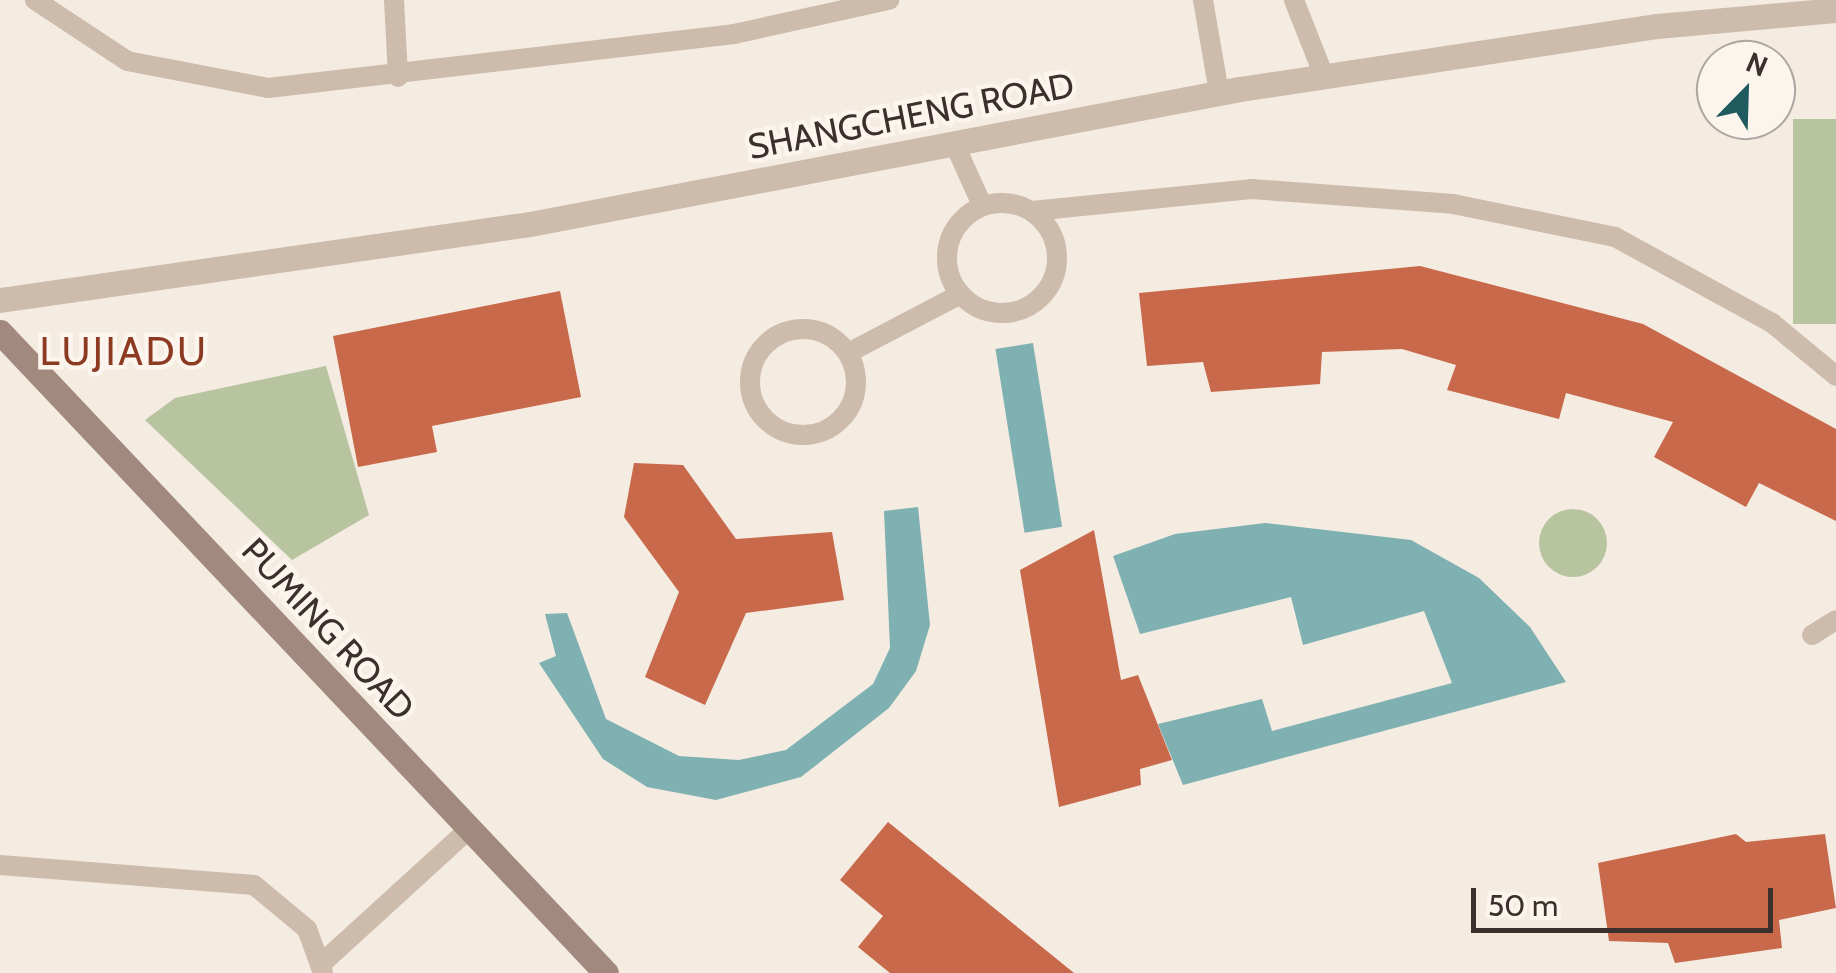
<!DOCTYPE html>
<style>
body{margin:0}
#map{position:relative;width:1836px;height:973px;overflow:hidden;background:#f4ebe1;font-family:Cabin,sans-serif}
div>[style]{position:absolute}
.green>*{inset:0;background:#b8c4a0;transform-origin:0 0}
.round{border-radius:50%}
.water>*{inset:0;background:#7fb0b2;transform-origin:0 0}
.building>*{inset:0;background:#c8694b}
.service>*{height:20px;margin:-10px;padding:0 10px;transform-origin:10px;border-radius:10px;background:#cdbbac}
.service>.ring{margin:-10px;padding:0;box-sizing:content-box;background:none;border:20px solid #cdbbac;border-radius:50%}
.minor>*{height:25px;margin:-12.5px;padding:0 12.5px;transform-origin:12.5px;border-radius:12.5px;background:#cdbbac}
.secondary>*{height:25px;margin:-12.5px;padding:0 12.5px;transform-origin:12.5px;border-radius:12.5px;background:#a18a7d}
span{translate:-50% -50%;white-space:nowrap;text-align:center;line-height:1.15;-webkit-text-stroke:9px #fbf5ee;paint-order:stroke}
.street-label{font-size:35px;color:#3b302b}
.quarter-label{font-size:40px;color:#8c3b22;letter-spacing:2.5px}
.north{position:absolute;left:1696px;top:40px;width:100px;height:100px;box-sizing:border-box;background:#fbf5ee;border:2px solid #aea6a0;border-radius:50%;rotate:23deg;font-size:28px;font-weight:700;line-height:40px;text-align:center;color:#3b302b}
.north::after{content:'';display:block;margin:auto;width:35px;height:45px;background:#1f5a5e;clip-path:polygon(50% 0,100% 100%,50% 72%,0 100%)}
.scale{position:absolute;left:1471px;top:888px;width:302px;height:45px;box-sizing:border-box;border:5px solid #3b302b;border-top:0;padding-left:12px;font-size:30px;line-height:35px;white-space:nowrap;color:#3b302b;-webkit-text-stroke:8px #fbf5ee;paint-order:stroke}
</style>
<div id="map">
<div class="green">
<i style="left:1836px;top:119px;width:205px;height:43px;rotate:90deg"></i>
<i style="clip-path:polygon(326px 366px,369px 515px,292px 560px,145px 420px,175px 398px)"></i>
<i class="round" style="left:1539px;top:509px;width:68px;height:68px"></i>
</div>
<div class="water">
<i style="left:1033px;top:343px;width:186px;height:38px;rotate:81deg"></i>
<i style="clip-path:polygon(918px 507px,930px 625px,916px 671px,889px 708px,801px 777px,716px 800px,647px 787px,603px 759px,539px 663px,556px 656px,545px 614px,567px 613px,606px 719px,679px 756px,739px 760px,786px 750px,873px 684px,890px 648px,884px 511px)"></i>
<i style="clip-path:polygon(1265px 523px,1411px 540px,1479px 578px,1530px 627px,1566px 682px,1183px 785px,1158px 724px,1262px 699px,1272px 731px,1452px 683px,1424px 611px,1303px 645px,1291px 597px,1140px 634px,1113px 556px,1175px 534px)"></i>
</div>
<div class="building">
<i style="clip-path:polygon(1420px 266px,1643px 324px,1836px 429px,1836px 521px,1759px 483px,1746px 507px,1654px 457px,1673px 422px,1566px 393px,1559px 419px,1447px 390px,1456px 365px,1402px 349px,1322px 352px,1320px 384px,1211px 392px,1203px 362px,1147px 366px,1139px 293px)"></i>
<i style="clip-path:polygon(560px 291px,581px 397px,432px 426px,437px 452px,358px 467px,333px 336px)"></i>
<i style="clip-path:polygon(634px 463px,683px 465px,736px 539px,832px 532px,844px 600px,746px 613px,705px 705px,645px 677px,679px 592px,624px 517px)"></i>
<i style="clip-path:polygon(1094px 530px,1121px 680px,1138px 675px,1172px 760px,1140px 769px,1141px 785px,1059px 807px,1020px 570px)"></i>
<i style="clip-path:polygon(888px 822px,1074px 973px,890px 973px,858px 947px,883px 916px,840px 880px)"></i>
<i style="clip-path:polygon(1736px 834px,1746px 842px,1825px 834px,1836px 908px,1779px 920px,1782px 948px,1675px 963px,1668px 943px,1609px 941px,1598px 863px)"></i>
</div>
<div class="service">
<i style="left:35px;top:0;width:110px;rotate:33.5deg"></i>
<i style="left:127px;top:61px;width:144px;rotate:10.8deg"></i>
<i style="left:268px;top:88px;width:469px;rotate:-6.6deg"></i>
<i style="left:734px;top:34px;width:159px;rotate:-12.4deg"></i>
<i style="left:394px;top:0;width:77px;rotate:87deg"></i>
<i style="left:1203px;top:0;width:94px;rotate:80.2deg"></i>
<i style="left:1294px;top:0;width:82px;rotate:68.5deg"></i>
<i style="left:954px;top:143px;width:68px;rotate:65.7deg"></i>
<i class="ring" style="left:947px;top:203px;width:90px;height:90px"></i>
<i style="left:1032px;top:211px;width:220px;rotate:-5.7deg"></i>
<i style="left:1251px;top:189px;width:203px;rotate:4.2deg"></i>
<i style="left:1453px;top:204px;width:165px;rotate:11.5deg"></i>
<i style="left:1615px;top:237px;width:179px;rotate:28.7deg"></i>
<i style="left:1772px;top:323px;width:83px;rotate:39.6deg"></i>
<i class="ring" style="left:750px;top:329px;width:86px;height:86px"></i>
<i style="left:848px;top:353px;width:127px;rotate:-27.6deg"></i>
<i style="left:1812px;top:635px;width:28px;rotate:-32deg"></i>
<i style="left:0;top:865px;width:255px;rotate:4.5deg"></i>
<i style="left:254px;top:885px;width:69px;rotate:39.7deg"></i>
<i style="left:307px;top:929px;width:47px;rotate:70deg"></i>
<i style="left:320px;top:965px;width:202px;rotate:-42.4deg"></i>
</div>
<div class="minor">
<i style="left:0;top:300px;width:535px;rotate:-8.16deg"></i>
<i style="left:530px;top:224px;width:723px;rotate:-10.77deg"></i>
<i style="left:1240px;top:89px;width:422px;rotate:-8.6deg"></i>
<i style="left:1657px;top:26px;width:180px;rotate:-5.1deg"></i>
</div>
<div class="secondary">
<i style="left:0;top:332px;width:882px;rotate:46.61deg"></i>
</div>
<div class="street-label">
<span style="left:911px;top:116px;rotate:-11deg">SHANGCHENG ROAD</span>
<span style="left:328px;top:629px;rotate:47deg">PUMING ROAD</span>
</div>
<div class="quarter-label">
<span style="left:124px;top:351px">LUJIADU</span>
</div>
<div class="north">N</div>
<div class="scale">50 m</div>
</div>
